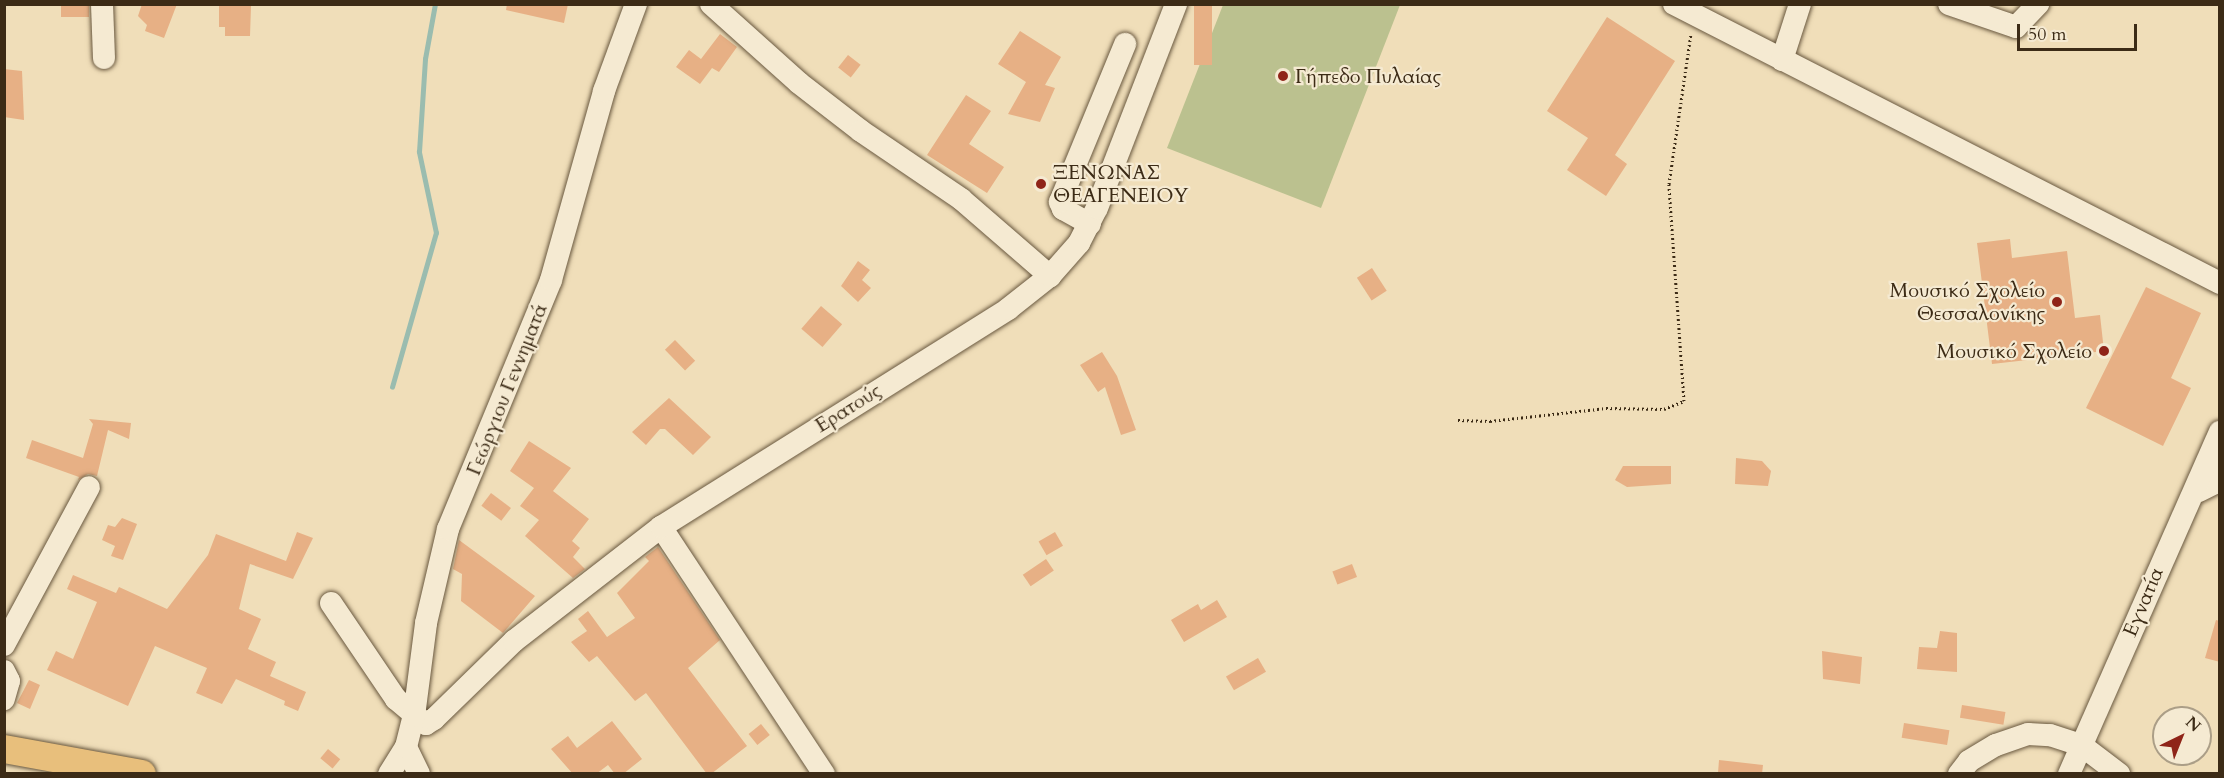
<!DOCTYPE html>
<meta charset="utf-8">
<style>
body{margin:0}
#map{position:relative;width:2224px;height:778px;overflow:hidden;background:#f0deb9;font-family:Cardo,serif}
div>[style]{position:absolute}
.green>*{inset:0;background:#bbc18f}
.stream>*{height:4.5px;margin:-2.25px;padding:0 2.25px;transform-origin:2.25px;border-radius:2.25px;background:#9abcaf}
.building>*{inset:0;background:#e7b085;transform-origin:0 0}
.path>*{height:3px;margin-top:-1.5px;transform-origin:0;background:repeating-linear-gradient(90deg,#3c2b16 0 1.5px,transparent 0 4.5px)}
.roads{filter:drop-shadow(0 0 2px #69583f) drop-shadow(0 0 2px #69583f)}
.minor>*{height:22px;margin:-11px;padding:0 11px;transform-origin:11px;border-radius:11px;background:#f5ead2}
.major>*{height:28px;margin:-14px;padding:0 14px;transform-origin:14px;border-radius:14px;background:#e8bf7c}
.dots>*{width:16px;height:16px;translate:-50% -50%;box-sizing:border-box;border:3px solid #f5ead2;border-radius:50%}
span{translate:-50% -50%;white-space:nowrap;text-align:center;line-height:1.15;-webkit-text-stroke:4.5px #f5ead2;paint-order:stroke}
.poi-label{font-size:20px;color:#3c2b16}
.left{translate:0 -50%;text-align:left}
.right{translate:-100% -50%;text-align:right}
.street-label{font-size:20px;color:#3c2b16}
.frame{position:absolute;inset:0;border:6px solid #3c2b16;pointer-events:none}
.north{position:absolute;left:2152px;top:706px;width:60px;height:60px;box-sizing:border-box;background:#f5ead2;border:2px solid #ab9e87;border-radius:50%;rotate:43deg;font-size:16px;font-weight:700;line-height:24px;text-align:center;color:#3c2b16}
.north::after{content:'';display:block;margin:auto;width:21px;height:27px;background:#8f2418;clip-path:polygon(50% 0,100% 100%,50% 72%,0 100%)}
.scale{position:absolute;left:2017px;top:24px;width:120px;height:27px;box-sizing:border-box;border:3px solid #3c2b16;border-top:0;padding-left:8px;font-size:18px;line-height:21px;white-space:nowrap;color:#3c2b16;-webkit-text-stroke:4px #f5ead2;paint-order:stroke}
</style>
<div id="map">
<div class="green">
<i style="clip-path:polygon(1223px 5px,1400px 5px,1321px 208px,1167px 148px)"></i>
</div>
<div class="stream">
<i style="left:392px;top:387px;width:160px;rotate:-74.1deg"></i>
<i style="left:436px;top:233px;width:83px;rotate:-101.9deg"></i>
<i style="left:419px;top:152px;width:93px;rotate:-86.3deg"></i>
<i style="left:425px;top:59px;width:56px;rotate:-79.7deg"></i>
</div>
<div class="building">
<i style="left:61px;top:4px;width:28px;height:13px"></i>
<i style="clip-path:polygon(142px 4px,177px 4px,164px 38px,145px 31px,147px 25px,138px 16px)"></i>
<i style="clip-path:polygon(507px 4px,568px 4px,564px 23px,506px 10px)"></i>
<i style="left:1194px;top:4px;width:18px;height:61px"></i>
<i style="clip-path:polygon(219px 5px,251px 6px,250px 36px,225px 36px,225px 27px,219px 27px)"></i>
<i style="clip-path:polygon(1607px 17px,1675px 61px,1615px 155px,1627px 164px,1606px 196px,1567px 170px,1588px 138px,1547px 111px)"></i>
<i style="clip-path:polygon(1020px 31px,1061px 57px,1045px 85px,1055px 88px,1040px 122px,1008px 114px,1026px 82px,998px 64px)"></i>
<i style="clip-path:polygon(720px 34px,737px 47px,719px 72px,712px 68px,700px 84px,676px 67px,689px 50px,701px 59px)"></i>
<i style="left:848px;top:55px;width:16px;height:16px;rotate:38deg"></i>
<i style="clip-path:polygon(4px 69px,22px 71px,24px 120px,4px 117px)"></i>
<i style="clip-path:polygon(966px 95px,991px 111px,969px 144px,1004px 167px,987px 193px,927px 155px)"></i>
<i style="clip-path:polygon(2010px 239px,2012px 258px,2067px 251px,2075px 318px,2100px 315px,2104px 351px,1992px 364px,1977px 243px)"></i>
<i style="clip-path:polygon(858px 261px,870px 270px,862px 280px,871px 288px,858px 302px,841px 286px)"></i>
<i style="left:1372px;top:268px;width:27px;height:18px;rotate:57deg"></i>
<i style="clip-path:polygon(2146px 287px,2201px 313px,2171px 378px,2191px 388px,2163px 446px,2086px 408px)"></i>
<i style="left:821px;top:306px;width:28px;height:30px;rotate:41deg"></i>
<i style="left:675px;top:340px;width:29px;height:14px;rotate:46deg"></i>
<i style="clip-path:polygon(1102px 352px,1117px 376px,1136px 430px,1121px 435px,1105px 387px,1098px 392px,1080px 365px)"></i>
<i style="clip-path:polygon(669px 398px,711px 437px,693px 455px,665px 429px,660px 429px,646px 445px,632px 432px)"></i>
<i style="clip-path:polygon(89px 419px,131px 423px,129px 439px,108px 430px,97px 476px,88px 474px,78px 480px,79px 477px,26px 458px,32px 440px,83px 458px,93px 424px)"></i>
<i style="clip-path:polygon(529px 441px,571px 468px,553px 491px,589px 519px,572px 541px,580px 548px,573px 557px,585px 569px,573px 578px,525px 536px,539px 520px,520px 506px,534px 488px,510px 471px)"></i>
<i style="clip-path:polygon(1736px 458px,1762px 461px,1771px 471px,1768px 486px,1735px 484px)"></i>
<i style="clip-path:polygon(1623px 466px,1671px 466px,1671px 484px,1627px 487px,1615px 480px)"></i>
<i style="left:491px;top:493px;width:25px;height:16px;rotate:37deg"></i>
<i style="clip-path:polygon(122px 518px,137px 524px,123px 560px,111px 556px,115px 546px,102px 540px,108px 525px,115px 527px)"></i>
<i style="clip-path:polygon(297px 532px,313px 538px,293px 579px,250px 564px,239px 609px,261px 619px,248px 649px,276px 662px,270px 676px,306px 692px,298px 711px,284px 705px,285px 701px,236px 679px,222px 704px,196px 693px,207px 668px,155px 646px,128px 706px,47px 670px,56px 651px,73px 659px,97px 602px,67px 589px,73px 575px,116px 593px,119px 587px,167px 609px,208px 555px,216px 534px,286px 561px)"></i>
<i style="left:1055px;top:532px;width:16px;height:19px;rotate:60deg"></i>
<i style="clip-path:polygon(459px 540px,535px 596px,503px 633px,461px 601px,462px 574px,453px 569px)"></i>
<i style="clip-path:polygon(658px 547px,720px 640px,688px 668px,747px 746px,711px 774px,707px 774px,646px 693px,635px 701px,597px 656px,589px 662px,571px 642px,587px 631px,578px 619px,588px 611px,607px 637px,635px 618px,617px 593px,649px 561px,645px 557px)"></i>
<i style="left:1046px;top:559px;width:14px;height:28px;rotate:56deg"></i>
<i style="left:1352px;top:564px;width:14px;height:21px;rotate:69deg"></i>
<i style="clip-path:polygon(1217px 600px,1227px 617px,1184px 642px,1171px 620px,1198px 604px,1201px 610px)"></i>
<i style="clip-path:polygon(2216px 620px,2220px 621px,2220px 662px,2205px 658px)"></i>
<i style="clip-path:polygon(1940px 631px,1957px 633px,1957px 672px,1917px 669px,1919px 647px,1937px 648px)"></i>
<i style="clip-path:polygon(1822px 651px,1862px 657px,1860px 684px,1823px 679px)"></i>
<i style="left:1258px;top:658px;width:16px;height:37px;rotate:60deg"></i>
<i style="clip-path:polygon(29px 680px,40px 685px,30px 709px,17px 703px)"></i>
<i style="left:1962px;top:705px;width:44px;height:13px;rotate:9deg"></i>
<i style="clip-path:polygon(612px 721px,642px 759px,623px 774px,615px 774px,608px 765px,596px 774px,573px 774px,551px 749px,568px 736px,577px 748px)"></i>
<i style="left:1904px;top:723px;width:46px;height:15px;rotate:9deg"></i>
<i style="left:761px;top:724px;width:14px;height:16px;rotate:51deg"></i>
<i style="left:328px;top:749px;width:16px;height:12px;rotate:40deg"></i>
<i style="clip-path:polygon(1719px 760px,1763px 765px,1762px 774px,1718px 773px)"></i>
</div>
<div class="path">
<i style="left:1458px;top:420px;width:32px;rotate:2deg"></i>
<i style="left:1490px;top:421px;width:117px;rotate:-6.4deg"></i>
<i style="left:1606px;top:408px;width:58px;rotate:1deg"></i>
<i style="left:1664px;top:409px;width:22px;rotate:-22deg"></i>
<i style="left:1684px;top:401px;width:218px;rotate:-94deg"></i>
<i style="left:1669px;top:184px;width:152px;rotate:-81.7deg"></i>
</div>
<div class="roads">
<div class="minor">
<i style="left:102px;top:4px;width:54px;rotate:87.9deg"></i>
<i style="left:711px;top:4px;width:118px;rotate:41.9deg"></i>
<i style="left:799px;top:83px;width:78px;rotate:37.7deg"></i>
<i style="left:861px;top:131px;width:121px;rotate:34.2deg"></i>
<i style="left:961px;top:199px;width:118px;rotate:40.9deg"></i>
<i style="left:1674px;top:4px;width:613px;rotate:27.07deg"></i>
<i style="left:1949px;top:4px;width:71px;rotate:18.9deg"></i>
<i style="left:2016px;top:27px;width:32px;rotate:-46deg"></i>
<i style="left:1782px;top:60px;width:59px;rotate:-72.2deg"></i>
<i style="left:1090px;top:224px;width:31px;rotate:-151deg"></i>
<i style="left:1063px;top:209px;width:8px;rotate:-113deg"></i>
<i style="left:1060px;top:202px;width:171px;rotate:-67.6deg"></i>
<i style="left:2199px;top:491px;width:18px;rotate:-27deg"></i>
<i style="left:2215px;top:483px;width:12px;rotate:-66deg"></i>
<i style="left:661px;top:527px;width:296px;rotate:56.6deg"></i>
<i style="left:331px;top:603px;width:116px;rotate:55.9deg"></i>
<i style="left:396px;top:699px;width:39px;rotate:40deg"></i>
<i style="left:426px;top:724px;width:9px;rotate:-32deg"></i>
<i style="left:434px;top:719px;width:112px;rotate:-44.3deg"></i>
<i style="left:514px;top:641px;width:186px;rotate:-37.8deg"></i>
<i style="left:661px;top:527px;width:410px;rotate:-32.1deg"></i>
<i style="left:1008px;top:309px;width:53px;rotate:-38.2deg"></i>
<i style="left:1050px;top:276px;width:44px;rotate:-48.7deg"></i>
<i style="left:1079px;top:243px;width:39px;rotate:-63deg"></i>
<i style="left:1097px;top:208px;width:219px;rotate:-68.8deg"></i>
<i style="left:4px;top:645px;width:179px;rotate:-61.7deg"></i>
<i style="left:4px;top:671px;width:11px;rotate:63deg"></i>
<i style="left:9px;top:681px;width:19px;rotate:106deg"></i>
<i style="left:406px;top:747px;width:30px;rotate:64deg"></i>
<i style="left:389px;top:774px;width:32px;rotate:-58deg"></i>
<i style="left:406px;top:747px;width:32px;rotate:-76deg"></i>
<i style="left:414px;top:716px;width:94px;rotate:-82.6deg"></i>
<i style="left:426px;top:623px;width:97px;rotate:-76.8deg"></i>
<i style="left:448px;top:529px;width:269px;rotate:-67.5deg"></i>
<i style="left:551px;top:280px;width:196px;rotate:-74.3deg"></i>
<i style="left:604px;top:91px;width:93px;rotate:-69.8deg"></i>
<i style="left:1959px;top:774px;width:16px;rotate:-52deg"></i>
<i style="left:1969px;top:761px;width:31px;rotate:-31deg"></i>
<i style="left:1996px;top:745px;width:34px;rotate:-19deg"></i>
<i style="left:2028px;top:734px;width:22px;rotate:3deg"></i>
<i style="left:2050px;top:735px;width:33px;rotate:18deg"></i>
<i style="left:2081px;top:745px;width:48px;rotate:37.3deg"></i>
<i style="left:2069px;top:774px;width:374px;rotate:-66.2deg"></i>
</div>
<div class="major">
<i style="left:4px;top:749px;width:140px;rotate:10.3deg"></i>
</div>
</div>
<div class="dots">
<i style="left:1283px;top:76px;background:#8f2418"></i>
<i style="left:1041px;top:184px;background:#8f2418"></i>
<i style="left:2057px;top:302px;background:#8f2418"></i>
<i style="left:2104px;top:351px;background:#8f2418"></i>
</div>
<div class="poi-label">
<span class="left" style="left:1295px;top:76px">Γήπεδο Πυλαίας</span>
<span class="left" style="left:1053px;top:184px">ΞΕΝΩΝΑΣ<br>ΘΕΑΓΕΝΕΙΟΥ</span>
<span class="right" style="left:2045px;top:302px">Μουσικό Σχολείο<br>Θεσσαλονίκης</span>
<span class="right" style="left:2092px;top:351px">Μουσικό Σχολείο</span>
</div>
<div class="street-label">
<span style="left:507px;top:389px;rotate:-68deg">Γεώργιου Γεννηματά</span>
<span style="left:848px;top:408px;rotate:-32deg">Ερατούς</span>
<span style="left:2143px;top:602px;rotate:-67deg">Εγνατία</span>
</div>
<div class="frame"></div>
<div class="north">N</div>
<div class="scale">50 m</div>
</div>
